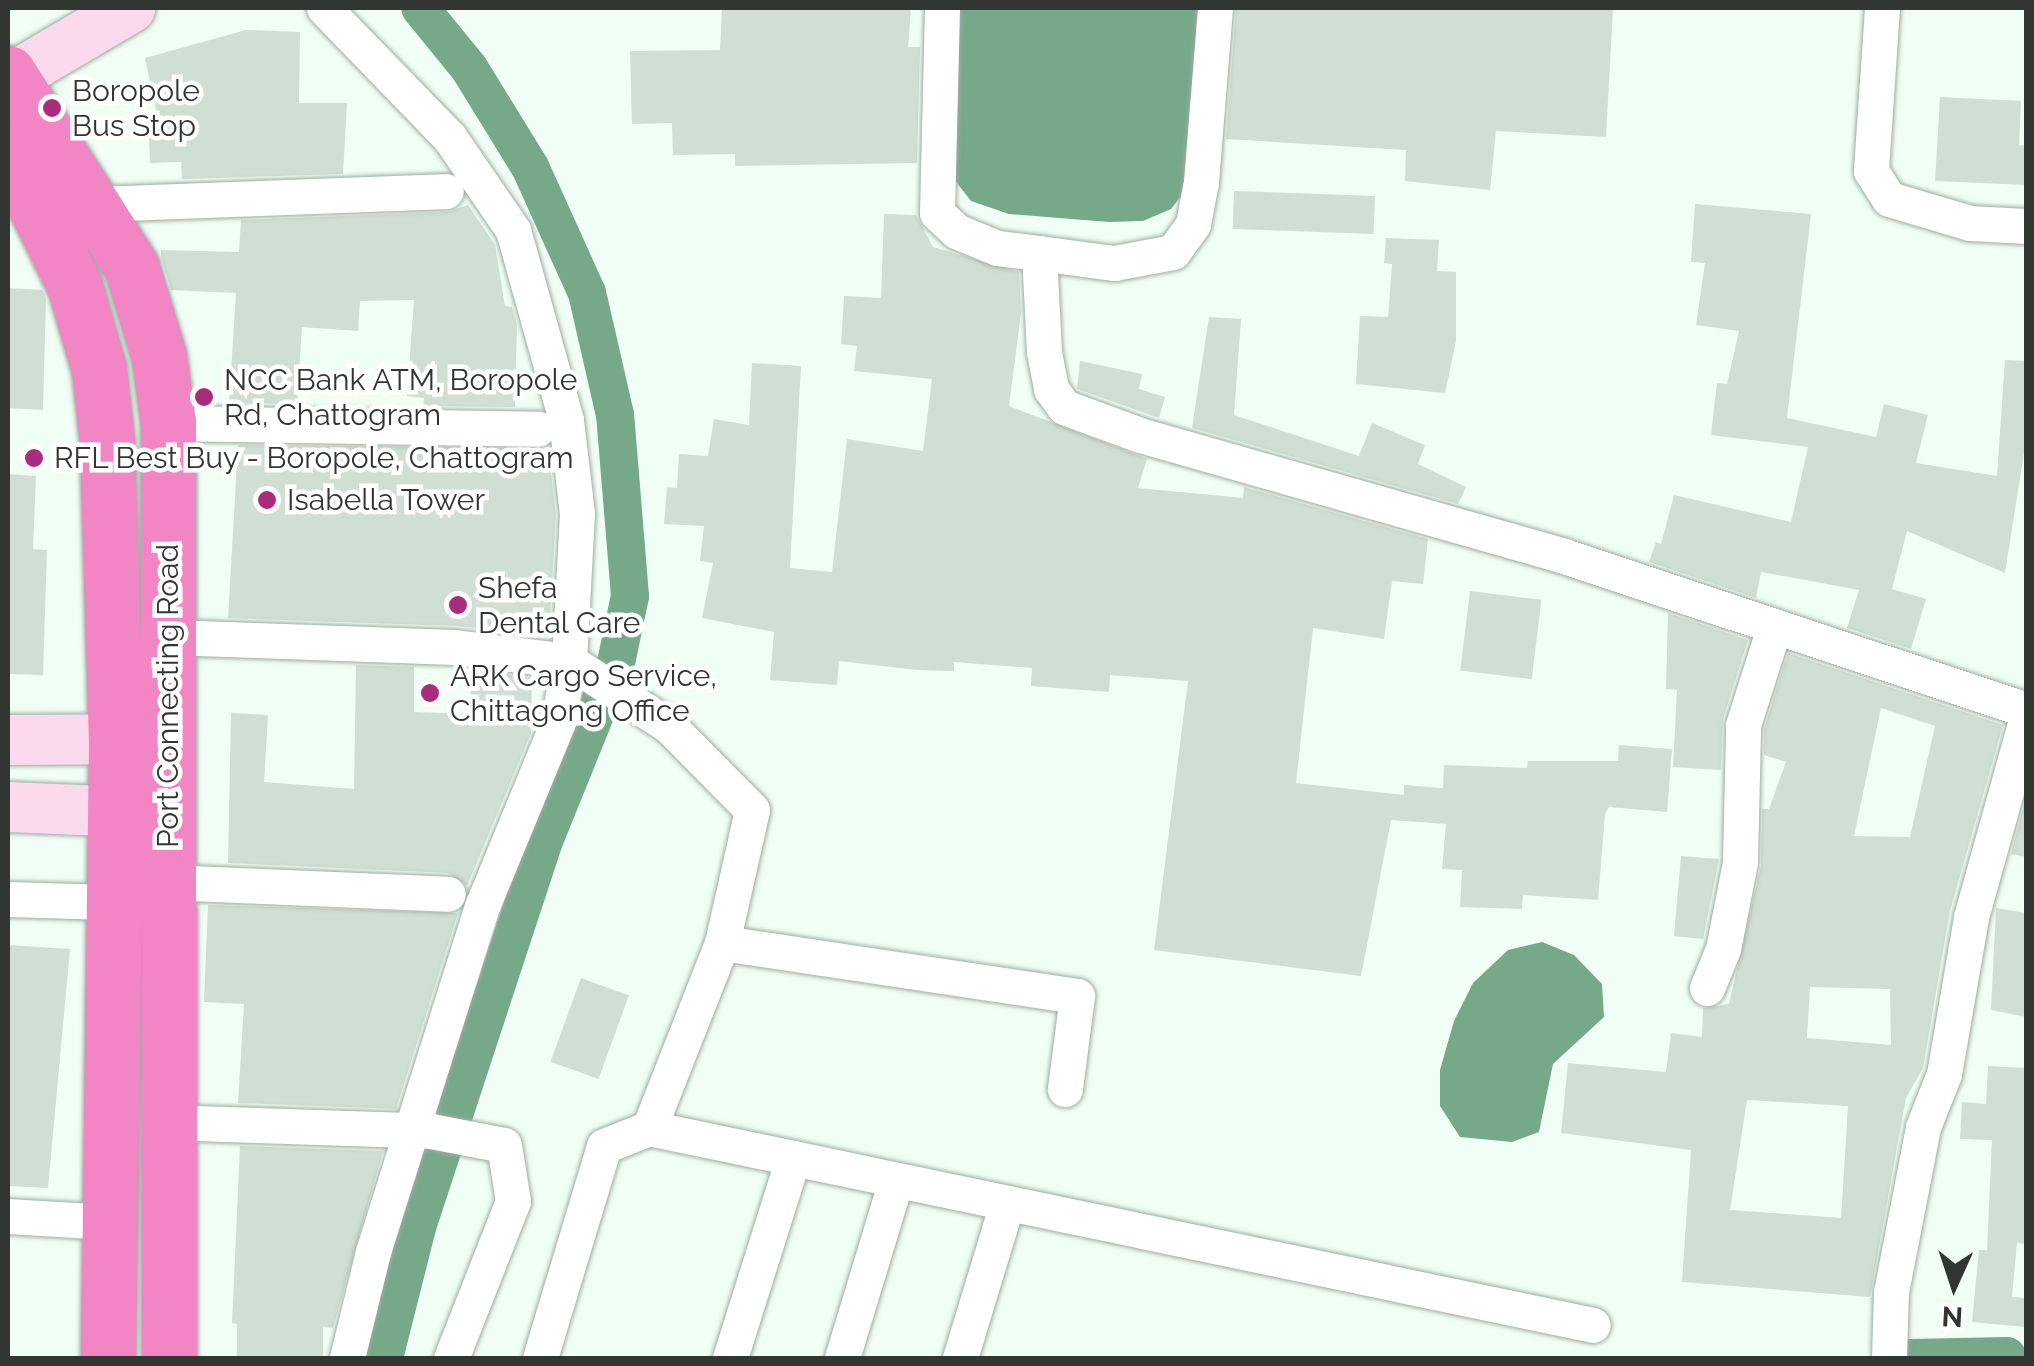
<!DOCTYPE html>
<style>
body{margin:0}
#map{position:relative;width:2034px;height:1366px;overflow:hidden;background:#f0fef5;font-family:Raleway,sans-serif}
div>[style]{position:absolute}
.water>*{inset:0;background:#76a88a}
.canal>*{height:38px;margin:-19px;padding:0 19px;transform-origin:19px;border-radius:19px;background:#76a88a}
.building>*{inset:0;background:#d0ded5;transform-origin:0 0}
.roads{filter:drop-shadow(0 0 2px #9daba2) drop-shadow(0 0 2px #9daba2)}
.street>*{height:35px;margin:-17.5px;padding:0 17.5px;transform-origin:17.5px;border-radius:17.5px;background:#fff}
.secondary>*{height:50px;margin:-25px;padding:0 25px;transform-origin:25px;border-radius:25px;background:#fbdaed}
.highway>*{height:55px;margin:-27.5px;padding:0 27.5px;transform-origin:27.5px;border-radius:27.5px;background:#f285c3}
.dots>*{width:28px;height:28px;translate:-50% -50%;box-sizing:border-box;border:5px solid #fff;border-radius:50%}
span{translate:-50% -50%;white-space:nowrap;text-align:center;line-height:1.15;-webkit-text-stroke:9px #fff;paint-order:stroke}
.poi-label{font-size:30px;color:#313633}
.left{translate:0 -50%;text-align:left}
.street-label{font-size:30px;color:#313633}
.frame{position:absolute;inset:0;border:10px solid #313633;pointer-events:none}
.north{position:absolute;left:1904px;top:1236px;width:100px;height:100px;-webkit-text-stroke:8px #fff;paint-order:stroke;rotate:183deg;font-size:28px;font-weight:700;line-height:40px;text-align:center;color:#313633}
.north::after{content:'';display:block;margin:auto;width:35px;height:45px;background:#313633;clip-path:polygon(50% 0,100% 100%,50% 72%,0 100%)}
</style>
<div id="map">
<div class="water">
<i style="clip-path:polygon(955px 8px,1202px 8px,1185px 191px,1171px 209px,1143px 221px,1109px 222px,1009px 214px,971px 201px,953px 178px)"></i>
<i style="clip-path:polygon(1542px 942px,1574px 955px,1602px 984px,1604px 1017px,1553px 1064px,1539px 1132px,1512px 1142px,1460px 1137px,1440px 1106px,1440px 1070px,1454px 1021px,1473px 983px,1508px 950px)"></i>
</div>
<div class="canal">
<i style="left:384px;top:1358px;width:138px;rotate:-75.8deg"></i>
<i style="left:418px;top:1224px;width:403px;rotate:-71.8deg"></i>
<i style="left:544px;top:841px;width:192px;rotate:-68deg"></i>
<i style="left:616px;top:663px;width:68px;rotate:-78.2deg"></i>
<i style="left:630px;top:596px;width:182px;rotate:-94.7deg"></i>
<i style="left:615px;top:415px;width:125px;rotate:-102.9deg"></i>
<i style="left:587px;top:293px;width:138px;rotate:-114.3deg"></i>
<i style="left:530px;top:167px;width:116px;rotate:-121.6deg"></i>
<i style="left:469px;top:68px;width:77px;rotate:-129.2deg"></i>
<i style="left:1911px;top:1358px;width:96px;rotate:-1.2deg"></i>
</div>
<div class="building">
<i style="clip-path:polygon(722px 8px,911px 8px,908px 47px,920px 47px,917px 163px,735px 166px,735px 154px,673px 155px,672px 123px,632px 124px,630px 51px,720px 50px)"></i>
<i style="clip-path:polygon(1236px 8px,1613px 8px,1606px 137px,1496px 131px,1490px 190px,1405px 181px,1406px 150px,1226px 139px)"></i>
<i style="clip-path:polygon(246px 30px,300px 32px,299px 103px,347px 103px,343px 174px,182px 179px,181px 162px,150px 163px,148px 115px,157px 115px,145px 58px)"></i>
<i style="clip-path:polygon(1940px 97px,2021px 101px,2019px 145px,2026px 146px,2026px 185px,1935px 181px)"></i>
<i style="left:1234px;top:191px;width:141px;height:38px;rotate:2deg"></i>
<i style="clip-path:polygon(1695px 204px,1811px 214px,1787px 418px,1876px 437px,1884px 404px,1928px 415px,1916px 463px,1997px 476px,2005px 360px,2026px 361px,2026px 440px,2005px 573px,1907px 531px,1892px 589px,1926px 599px,1911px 649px,1847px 628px,1859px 590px,1761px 572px,1756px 598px,1649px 562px,1656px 542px,1661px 544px,1674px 495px,1791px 522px,1808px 447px,1711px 435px,1717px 383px,1727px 384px,1739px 331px,1696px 325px,1705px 263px,1691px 262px)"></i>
<i style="clip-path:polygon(468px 205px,495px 245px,505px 306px,512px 307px,517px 324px,515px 407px,423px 406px,424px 398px,407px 396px,414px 300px,360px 301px,358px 331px,302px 327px,297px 404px,229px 403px,236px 293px,171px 290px,161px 257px,161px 250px,239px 252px,241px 220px,447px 212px)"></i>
<i style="clip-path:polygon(884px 214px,916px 215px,933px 247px,1019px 272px,1021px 313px,1009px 406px,1147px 459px,1138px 488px,1243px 498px,1244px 487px,1428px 539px,1423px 584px,1392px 581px,1384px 639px,1313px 628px,1296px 783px,1404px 795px,1404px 785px,1443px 788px,1444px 765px,1527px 768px,1528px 761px,1618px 761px,1619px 745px,1672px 749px,1667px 812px,1609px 807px,1605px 814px,1598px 900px,1523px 895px,1522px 909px,1460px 907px,1462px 870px,1442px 869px,1446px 824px,1391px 820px,1361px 976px,1154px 950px,1188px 681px,1110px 675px,1109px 692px,1031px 686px,1032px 668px,954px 662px,954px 671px,917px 670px,839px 661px,837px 685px,770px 680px,774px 632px,702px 618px,713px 563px,700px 561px,704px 526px,664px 524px,667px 487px,677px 488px,679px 454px,708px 456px,714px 419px,749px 425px,752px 363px,801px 366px,790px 568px,832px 572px,847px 439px,923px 451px,932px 379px,854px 371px,857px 346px,841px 344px,844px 296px,881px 298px)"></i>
<i style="clip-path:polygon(1386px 238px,1439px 240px,1437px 271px,1456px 272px,1456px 341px,1445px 393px,1356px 384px,1360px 316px,1388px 317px,1392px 264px,1384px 263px)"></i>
<i style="clip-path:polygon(8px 288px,42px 290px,46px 298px,43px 410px,8px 408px)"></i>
<i style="clip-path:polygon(1209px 317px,1241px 319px,1234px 415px,1359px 456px,1372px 423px,1425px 445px,1418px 464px,1466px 487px,1458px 504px,1192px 428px)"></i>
<i style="clip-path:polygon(1080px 361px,1142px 374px,1139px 389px,1165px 397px,1159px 418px,1077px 389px)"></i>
<i style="clip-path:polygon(238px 445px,548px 448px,556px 514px,549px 636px,456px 626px,228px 618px)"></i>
<i style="clip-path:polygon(8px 474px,36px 476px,33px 549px,47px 550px,43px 675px,8px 674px)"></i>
<i style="left:1470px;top:591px;width:72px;height:80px;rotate:7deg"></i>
<i style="clip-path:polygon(1668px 613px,1748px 640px,1723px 719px,1721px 770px,1673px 767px,1677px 690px,1666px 689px)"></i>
<i style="clip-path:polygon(evenodd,1788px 653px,2003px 725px,1950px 911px,1923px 1068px,1906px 1098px,1870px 1297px,1682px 1282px,1691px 1150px,1561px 1133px,1568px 1063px,1666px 1072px,1671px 1033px,1702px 1037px,1703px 1008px,1729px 1004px,1761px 866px,1762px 809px,1769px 809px,1786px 762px,1764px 755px,1764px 729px,1788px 653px,1881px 708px,1935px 726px,1910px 837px,1854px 836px,1881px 708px,1788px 653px,1810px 987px,1890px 989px,1891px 1045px,1807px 1038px,1810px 987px,1788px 653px,1747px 1100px,1848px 1106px,1841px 1218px,1730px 1210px,1747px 1100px)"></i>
<i style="clip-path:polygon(356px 665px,414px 667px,414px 712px,470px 714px,471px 670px,532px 678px,531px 733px,467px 886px,449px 873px,228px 863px,231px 713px,268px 715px,264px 782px,354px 789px)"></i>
<i style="clip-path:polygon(2026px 797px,2026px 857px,2011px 854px)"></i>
<i style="clip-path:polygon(1681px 856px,1719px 859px,1703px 939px,1674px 936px)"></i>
<i style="clip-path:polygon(208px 905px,458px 913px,396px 1109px,238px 1103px,244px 1004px,204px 1002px)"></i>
<i style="clip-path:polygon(1996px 908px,2026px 913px,2026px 1017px,1991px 1010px)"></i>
<i style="clip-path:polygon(8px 945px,70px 949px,48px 1188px,8px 1186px)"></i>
<i style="left:581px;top:978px;width:51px;height:89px;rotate:20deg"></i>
<i style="clip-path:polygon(1988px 1066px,2026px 1068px,2026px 1244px,2017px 1243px,2012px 1297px,2026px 1298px,2026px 1327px,1972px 1322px,1979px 1250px,1987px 1250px,1992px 1140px,1960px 1139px,1962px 1102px,1986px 1104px)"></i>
<i style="clip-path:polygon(240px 1146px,383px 1151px,333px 1328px,323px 1327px,323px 1358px,237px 1358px,237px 1324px,232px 1323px)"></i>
</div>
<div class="roads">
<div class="street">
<i style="left:324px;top:8px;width:181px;rotate:45.9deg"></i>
<i style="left:450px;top:138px;width:112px;rotate:55.6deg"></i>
<i style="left:513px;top:230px;width:197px;rotate:74.4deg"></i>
<i style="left:566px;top:420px;width:94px;rotate:83.3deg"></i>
<i style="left:577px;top:513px;width:148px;rotate:93.1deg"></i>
<i style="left:569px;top:661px;width:62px;rotate:100.2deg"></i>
<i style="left:558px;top:722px;width:199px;rotate:112.4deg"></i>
<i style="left:482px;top:906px;width:363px;rotate:107.5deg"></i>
<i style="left:373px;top:1252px;width:109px;rotate:103.8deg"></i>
<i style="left:942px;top:8px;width:205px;rotate:91.4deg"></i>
<i style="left:937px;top:213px;width:26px;rotate:43deg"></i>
<i style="left:956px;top:231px;width:44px;rotate:22.5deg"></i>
<i style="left:997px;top:248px;width:42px;rotate:6.8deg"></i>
<i style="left:1039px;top:253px;width:99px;rotate:87.1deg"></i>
<i style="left:1044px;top:352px;width:38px;rotate:79deg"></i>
<i style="left:1051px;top:389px;width:22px;rotate:54deg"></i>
<i style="left:1064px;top:407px;width:81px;rotate:20.2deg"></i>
<i style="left:1140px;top:435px;width:441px;rotate:15.9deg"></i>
<i style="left:1564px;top:556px;width:487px;rotate:18.4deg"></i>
<i style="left:1882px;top:8px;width:163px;rotate:93.9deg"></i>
<i style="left:1871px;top:171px;width:33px;rotate:57deg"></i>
<i style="left:1889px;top:199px;width:84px;rotate:16.5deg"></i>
<i style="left:1970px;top:223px;width:56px;rotate:3.1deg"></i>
<i style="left:93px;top:204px;width:353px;rotate:-2.1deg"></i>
<i style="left:1039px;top:253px;width:76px;rotate:7.6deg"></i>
<i style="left:1114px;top:263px;width:60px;rotate:-10.6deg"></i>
<i style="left:1173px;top:252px;width:34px;rotate:-54deg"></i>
<i style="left:1193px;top:224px;width:43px;rotate:-79.2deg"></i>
<i style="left:1201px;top:182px;width:175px;rotate:-85.4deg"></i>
<i style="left:168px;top:423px;width:370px;rotate:0.9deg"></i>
<i style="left:169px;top:637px;width:286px;rotate:2deg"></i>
<i style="left:455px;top:647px;width:115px;rotate:7deg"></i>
<i style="left:569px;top:661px;width:119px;rotate:33deg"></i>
<i style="left:669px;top:726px;width:118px;rotate:45.3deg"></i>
<i style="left:752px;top:810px;width:136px;rotate:102.7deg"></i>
<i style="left:722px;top:943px;width:359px;rotate:8.5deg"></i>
<i style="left:1077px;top:996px;width:94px;rotate:97.4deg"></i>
<i style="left:166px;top:882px;width:282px;rotate:2.4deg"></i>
<i style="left:8px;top:899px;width:102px;rotate:1.7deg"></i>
<i style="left:722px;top:943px;width:199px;rotate:111.5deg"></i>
<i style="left:649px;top:1128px;width:964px;rotate:11.79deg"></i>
<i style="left:1707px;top:988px;width:42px;rotate:-67.7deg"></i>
<i style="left:1723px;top:949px;width:89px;rotate:-78.9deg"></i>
<i style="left:1740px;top:862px;width:137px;rotate:-88.7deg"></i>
<i style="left:1743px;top:725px;width:102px;rotate:-72.3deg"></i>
<i style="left:165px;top:1122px;width:266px;rotate:1.9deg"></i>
<i style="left:431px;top:1131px;width:74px;rotate:10.9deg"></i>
<i style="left:504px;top:1145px;width:57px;rotate:80.9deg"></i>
<i style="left:513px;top:1201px;width:169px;rotate:111.5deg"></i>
<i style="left:8px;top:1216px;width:100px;rotate:3.4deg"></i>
<i style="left:540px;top:1358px;width:221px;rotate:-73.2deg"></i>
<i style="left:604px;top:1146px;width:48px;rotate:-21.8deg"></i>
<i style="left:730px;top:1358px;width:210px;rotate:-72.5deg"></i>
<i style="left:842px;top:1358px;width:186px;rotate:-73.1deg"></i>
<i style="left:960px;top:1358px;width:162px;rotate:-73.1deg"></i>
<i style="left:1889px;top:1358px;width:66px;rotate:-88.3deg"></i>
<i style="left:1891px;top:1292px;width:168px;rotate:-79deg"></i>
<i style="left:1923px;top:1127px;width:57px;rotate:-68.4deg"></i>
<i style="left:1944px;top:1074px;width:159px;rotate:-80.2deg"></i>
<i style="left:1971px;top:917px;width:205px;rotate:-74.4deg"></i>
</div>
<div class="secondary">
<i style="left:8px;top:80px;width:142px;rotate:-30.5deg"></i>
<i style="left:8px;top:740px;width:149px;rotate:-0.4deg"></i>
<i style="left:8px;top:807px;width:145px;rotate:2.4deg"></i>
</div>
<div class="highway">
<i style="left:8px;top:73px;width:231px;rotate:57.5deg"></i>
<i style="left:132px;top:268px;width:93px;rotate:73.1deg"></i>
<i style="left:159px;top:357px;width:67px;rotate:82.2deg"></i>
<i style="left:168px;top:423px;width:935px;rotate:89.94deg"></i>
<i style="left:8px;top:150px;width:153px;rotate:63.9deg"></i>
<i style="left:75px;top:287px;width:85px;rotate:73.7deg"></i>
<i style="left:99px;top:369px;width:72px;rotate:83.7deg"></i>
<i style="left:107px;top:441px;width:299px;rotate:88.3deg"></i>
<i style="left:116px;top:740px;width:618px;rotate:90.74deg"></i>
</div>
</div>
<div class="dots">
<i style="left:52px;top:108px;background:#aa2c7c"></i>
<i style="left:204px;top:397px;background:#aa2c7c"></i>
<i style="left:34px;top:458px;background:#aa2c7c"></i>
<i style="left:267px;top:500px;background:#aa2c7c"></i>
<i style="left:458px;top:605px;background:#aa2c7c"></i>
<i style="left:430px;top:693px;background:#aa2c7c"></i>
</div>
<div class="poi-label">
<span class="left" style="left:72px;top:108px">Boropole<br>Bus Stop</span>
<span class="left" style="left:224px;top:397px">NCC Bank ATM, Boropole<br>Rd, Chattogram</span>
<span class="left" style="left:54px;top:458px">RFL Best Buy - Boropole, Chattogram</span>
<span class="left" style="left:287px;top:500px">Isabella Tower</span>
<span class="left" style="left:478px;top:605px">Shefa<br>Dental Care</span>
<span class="left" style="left:450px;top:693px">ARK Cargo Service,<br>Chittagong Office</span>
</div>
<div class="street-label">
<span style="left:168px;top:696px;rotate:-90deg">Port Connecting Road</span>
</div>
<div class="frame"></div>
<div class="north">N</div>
</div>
